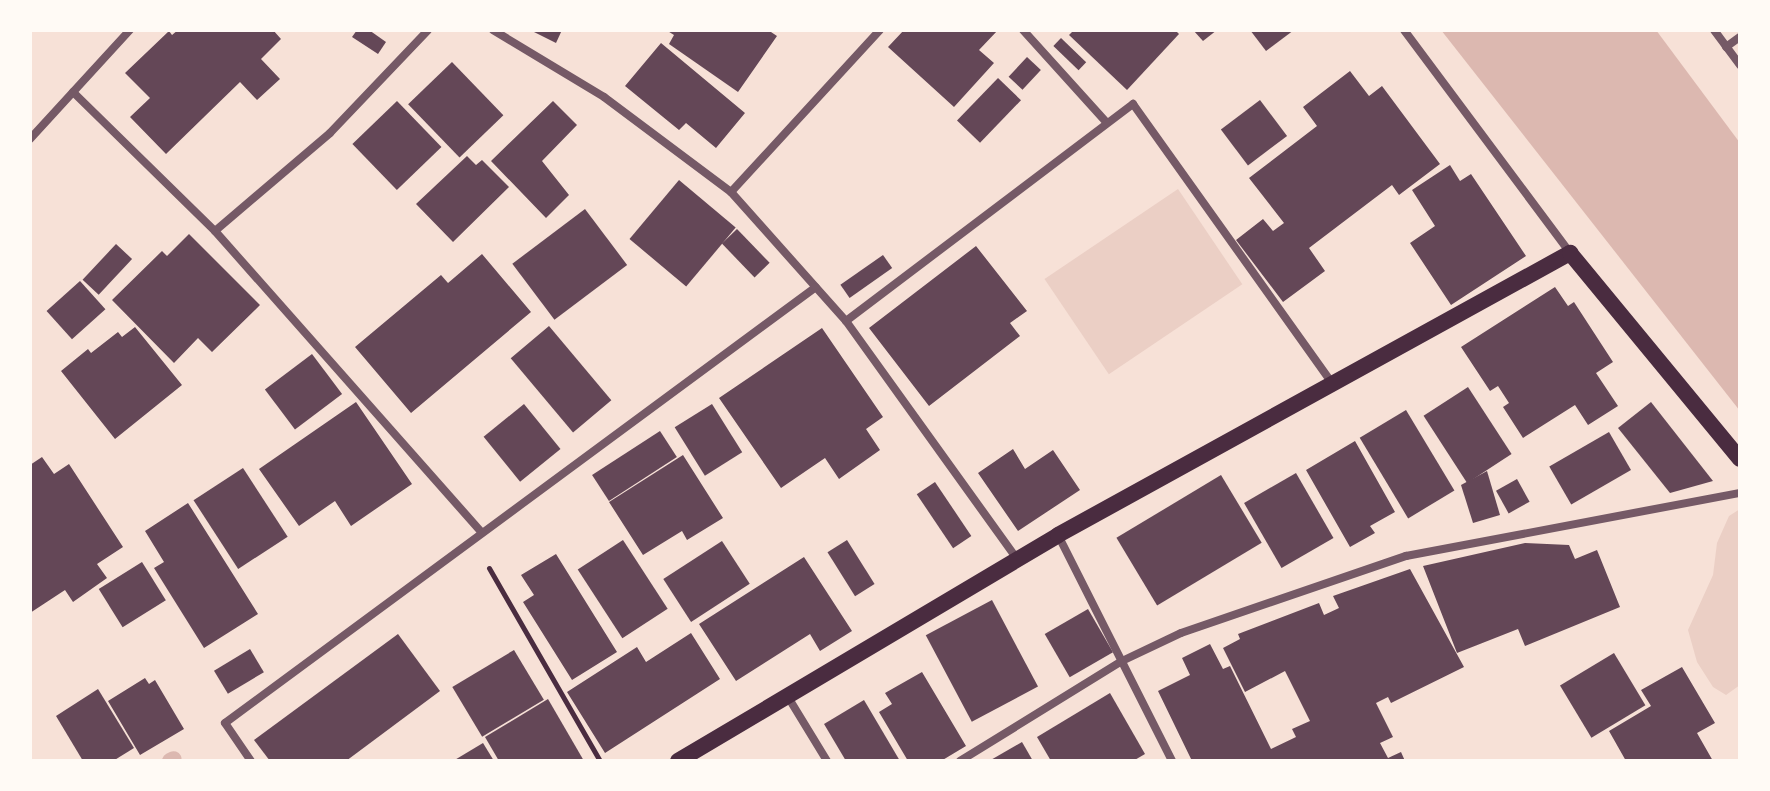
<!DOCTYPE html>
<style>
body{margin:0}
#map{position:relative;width:1770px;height:791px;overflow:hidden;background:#f7e1d7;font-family:"Nunito Sans",sans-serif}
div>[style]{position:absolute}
.green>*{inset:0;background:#ebcfc5;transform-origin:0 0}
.water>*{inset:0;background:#dcb8b0}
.stream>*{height:16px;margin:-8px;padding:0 8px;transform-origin:8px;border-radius:8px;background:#dcb8b0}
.building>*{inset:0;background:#644757;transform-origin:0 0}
.path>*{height:5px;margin:-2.5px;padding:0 2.5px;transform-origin:2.5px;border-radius:2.5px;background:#4a2c40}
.minor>*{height:8px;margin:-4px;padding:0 4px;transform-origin:4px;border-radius:4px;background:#755966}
.secondary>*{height:16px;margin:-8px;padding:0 8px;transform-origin:8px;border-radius:8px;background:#4a2c40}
span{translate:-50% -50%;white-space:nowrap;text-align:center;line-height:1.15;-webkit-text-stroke:6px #fffaf5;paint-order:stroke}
.frame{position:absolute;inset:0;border:32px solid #fffaf5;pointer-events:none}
</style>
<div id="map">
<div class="green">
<i style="left:1178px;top:189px;width:115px;height:161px;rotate:56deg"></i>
<i style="clip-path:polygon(1740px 509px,1740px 685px,1726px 695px,1713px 687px,1697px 662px,1688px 630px,1713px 575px,1717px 543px,1729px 516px)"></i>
</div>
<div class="water">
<i style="clip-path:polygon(1441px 30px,1656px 30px,1740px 143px,1740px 411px)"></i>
</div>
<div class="stream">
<i style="left:170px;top:761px;width:4px;rotate:-27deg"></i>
</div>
<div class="building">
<i style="clip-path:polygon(178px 30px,273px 30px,281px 39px,261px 59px,280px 79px,257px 100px,240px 82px,166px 154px,130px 117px,150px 98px,125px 73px,169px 31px,172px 35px)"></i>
<i style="clip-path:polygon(357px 30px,369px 30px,386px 42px,378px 54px,352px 37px)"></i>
<i style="clip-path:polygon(530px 30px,562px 30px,556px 43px)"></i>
<i style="clip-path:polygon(666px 30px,768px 30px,777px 36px,738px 92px,669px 44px,674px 35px)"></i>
<i style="clip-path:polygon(904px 30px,998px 30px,979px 50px,994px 63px,954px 107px,888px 47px)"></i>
<i style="clip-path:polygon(1074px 30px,1175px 30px,1179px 34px,1127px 90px,1069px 35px)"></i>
<i style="clip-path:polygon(1193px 30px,1217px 30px,1203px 41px)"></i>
<i style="clip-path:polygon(1250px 30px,1294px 30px,1266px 51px)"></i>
<i style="left:1061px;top:38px;width:35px;height:11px;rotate:44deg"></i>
<i style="clip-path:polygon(661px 43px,745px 113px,716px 148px,686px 123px,679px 130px,625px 86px)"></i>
<i style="left:1027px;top:57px;width:19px;height:27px;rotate:43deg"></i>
<i style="left:452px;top:62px;width:74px;height:61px;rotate:46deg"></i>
<i style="clip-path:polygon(1350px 71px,1369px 96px,1382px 86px,1440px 164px,1399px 195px,1392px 185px,1309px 248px,1325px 271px,1283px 302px,1236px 240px,1263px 219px,1273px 231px,1284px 223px,1249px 178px,1317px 126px,1303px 107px)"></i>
<i style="left:998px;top:78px;width:32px;height:59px;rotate:44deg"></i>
<i style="left:1260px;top:100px;width:45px;height:49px;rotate:53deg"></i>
<i style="left:397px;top:101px;width:64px;height:62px;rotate:46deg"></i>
<i style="clip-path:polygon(553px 101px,577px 125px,542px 161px,569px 195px,546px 218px,491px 161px)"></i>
<i style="clip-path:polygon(467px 156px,476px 165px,482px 160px,509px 187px,453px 242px,416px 204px)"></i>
<i style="clip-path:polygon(1450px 165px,1460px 181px,1471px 174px,1526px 256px,1451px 305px,1410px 243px,1435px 226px,1412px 190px)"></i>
<i style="left:679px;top:180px;width:74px;height:77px;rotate:40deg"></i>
<i style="left:585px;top:209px;width:70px;height:91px;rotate:53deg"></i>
<i style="left:737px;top:229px;width:47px;height:21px;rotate:46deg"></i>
<i style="clip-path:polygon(189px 234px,260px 305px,212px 352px,198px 338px,174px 363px,112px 300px,162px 251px,167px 256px)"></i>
<i style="left:116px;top:244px;width:22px;height:49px;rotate:43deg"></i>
<i style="clip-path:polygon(976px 246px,1027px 311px,1010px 323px,1020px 336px,929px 406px,869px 328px)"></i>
<i style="clip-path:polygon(482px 254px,531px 312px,411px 413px,355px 347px,441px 275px,448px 283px)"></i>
<i style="left:883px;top:255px;width:16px;height:52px;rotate:55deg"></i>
<i style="left:80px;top:281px;width:38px;height:45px;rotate:48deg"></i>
<i style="clip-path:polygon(1555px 287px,1568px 306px,1574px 302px,1613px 362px,1596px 373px,1618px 406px,1588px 425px,1575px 405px,1523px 438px,1503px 407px,1509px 403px,1498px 386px,1490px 391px,1461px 347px)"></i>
<i style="left:549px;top:326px;width:97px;height:50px;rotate:50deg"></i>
<i style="clip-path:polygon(135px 327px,182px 385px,115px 439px,61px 371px,88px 349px,91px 353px,118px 332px,122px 337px)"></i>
<i style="clip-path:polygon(822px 328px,883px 417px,866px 429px,880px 450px,839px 479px,825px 458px,781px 488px,719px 398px)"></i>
<i style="left:312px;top:354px;width:50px;height:59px;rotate:53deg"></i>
<i style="left:1468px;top:387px;width:80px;height:53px;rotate:57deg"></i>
<i style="clip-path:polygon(356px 402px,412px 484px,351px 526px,335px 501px,299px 526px,259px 469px)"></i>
<i style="clip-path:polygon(1651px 402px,1713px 481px,1670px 493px,1618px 428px)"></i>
<i style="left:524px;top:404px;width:58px;height:52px;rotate:51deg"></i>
<i style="left:712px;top:404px;width:57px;height:44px;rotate:58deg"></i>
<i style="left:1406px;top:410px;width:94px;height:54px;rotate:59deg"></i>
<i style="left:660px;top:431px;width:31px;height:81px;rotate:57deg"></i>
<i style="left:1609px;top:432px;width:44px;height:69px;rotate:60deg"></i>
<i style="clip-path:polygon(1355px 441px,1395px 512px,1370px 526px,1375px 533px,1350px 547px,1306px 470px)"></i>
<i style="clip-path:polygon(1013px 449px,1025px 469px,1053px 450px,1080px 490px,1018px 531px,978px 473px)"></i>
<i style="clip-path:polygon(683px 455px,723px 518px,687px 540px,682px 531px,643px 555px,609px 502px)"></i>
<i style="clip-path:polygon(42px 457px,54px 474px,69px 464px,123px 547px,97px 564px,107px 578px,73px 602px,65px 590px,30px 613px,30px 465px)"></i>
<i style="left:243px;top:468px;width:82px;height:59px;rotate:57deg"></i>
<i style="clip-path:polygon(1487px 471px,1500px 515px,1473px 523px,1461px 485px)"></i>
<i style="left:1296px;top:473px;width:75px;height:60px;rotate:60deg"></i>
<i style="left:1221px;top:475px;width:79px;height:122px;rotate:59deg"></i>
<i style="left:1517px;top:479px;width:26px;height:24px;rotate:61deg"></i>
<i style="left:935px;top:482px;width:65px;height:22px;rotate:56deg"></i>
<i style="clip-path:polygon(188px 503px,258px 614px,204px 648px,154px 568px,164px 562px,145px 531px)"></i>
<i style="left:623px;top:540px;width:82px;height:54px;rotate:57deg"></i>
<i style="left:847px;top:540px;width:52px;height:23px;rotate:58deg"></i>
<i style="left:722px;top:541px;width:51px;height:70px;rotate:57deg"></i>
<i style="clip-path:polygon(1525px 543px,1569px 545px,1575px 559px,1597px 550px,1620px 607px,1525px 646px,1518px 629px,1457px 653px,1423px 566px)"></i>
<i style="clip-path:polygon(556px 554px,617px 652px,572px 680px,523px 602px,534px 595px,521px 575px)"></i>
<i style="clip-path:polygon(804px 557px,852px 631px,820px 651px,810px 634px,736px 681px,699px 624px)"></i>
<i style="left:142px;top:562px;width:45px;height:51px;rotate:58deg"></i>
<i style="clip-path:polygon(1410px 569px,1464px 667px,1391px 703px,1388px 697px,1376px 703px,1393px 737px,1380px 743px,1388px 758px,1401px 752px,1405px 761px,1192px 761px,1158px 691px,1190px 675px,1182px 658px,1210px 644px,1223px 669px,1230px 666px,1271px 749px,1296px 737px,1292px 729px,1310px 721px,1285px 671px,1245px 692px,1223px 648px,1240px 639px,1238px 634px,1319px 603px,1324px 615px,1339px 608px,1333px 596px)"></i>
<i style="left:992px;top:600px;width:98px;height:75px;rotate:62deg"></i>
<i style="left:1088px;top:609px;width:50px;height:50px;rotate:60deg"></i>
<i style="clip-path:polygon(691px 633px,720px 679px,605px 753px,567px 692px,637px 647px,646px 662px)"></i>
<i style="clip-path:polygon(398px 634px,440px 691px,346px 761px,270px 761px,254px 740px)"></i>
<i style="left:250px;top:649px;width:27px;height:42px;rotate:59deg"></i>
<i style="left:514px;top:650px;width:58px;height:72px;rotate:59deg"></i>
<i style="left:1614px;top:653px;width:61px;height:63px;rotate:59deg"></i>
<i style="clip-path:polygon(1682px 667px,1715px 723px,1697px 733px,1713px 761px,1626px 761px,1609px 731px,1651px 706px,1641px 690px)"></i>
<i style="clip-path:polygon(922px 672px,966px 746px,941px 761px,908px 761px,879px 712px,892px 704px,885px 693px)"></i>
<i style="clip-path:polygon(145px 678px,149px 684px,155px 680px,184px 729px,140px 755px,108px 701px)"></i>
<i style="clip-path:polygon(98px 689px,134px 748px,113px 761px,83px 761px,56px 716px)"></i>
<i style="clip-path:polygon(1110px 693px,1145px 754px,1133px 761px,1051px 761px,1037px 737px)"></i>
<i style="clip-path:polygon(548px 699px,584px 761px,499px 761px,485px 737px)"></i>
<i style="clip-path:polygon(864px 700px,900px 761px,846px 761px,824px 724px)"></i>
<i style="clip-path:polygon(1022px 742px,1033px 761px,989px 761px)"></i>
<i style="clip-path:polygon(483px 743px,494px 761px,453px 761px)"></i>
</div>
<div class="path">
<i style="left:489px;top:568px;width:223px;rotate:60.1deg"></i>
</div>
<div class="minor">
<i style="left:493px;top:30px;width:130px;rotate:31.1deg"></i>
<i style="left:604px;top:97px;width:159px;rotate:36.8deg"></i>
<i style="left:731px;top:192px;width:173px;rotate:48.3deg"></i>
<i style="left:846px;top:321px;width:294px;rotate:54.3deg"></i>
<i style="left:1023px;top:30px;width:125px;rotate:47.9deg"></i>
<i style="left:1404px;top:30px;width:278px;rotate:53.3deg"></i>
<i style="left:1714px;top:30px;width:44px;rotate:53.4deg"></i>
<i style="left:1726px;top:47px;width:17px;rotate:-36deg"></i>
<i style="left:73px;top:92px;width:199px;rotate:44.4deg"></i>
<i style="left:215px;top:231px;width:403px;rotate:48.5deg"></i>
<i style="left:30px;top:139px;width:148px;rotate:-47.5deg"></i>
<i style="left:731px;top:192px;width:220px;rotate:-47.4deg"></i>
<i style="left:215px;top:231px;width:151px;rotate:-40.4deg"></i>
<i style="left:330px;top:133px;width:142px;rotate:-46.4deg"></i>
<i style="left:846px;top:321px;width:360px;rotate:-37.1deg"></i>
<i style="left:1133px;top:104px;width:344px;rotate:54.5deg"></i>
<i style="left:1058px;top:535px;width:253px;rotate:63.2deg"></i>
<i style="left:788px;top:697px;width:75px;rotate:58.6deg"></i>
<i style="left:251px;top:761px;width:46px;rotate:-124.4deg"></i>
<i style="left:225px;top:723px;width:734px;rotate:-36.42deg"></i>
<i style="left:960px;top:761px;width:190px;rotate:-31.7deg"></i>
<i style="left:1122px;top:661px;width:65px;rotate:-25.4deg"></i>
<i style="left:1181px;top:633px;width:238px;rotate:-18.9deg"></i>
<i style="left:1406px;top:556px;width:340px;rotate:-10.7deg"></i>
</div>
<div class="secondary">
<i style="left:678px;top:761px;width:442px;rotate:-30.7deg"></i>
<i style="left:1058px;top:535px;width:585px;rotate:-28.85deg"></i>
<i style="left:1570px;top:253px;width:267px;rotate:50.5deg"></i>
</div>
<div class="frame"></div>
</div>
